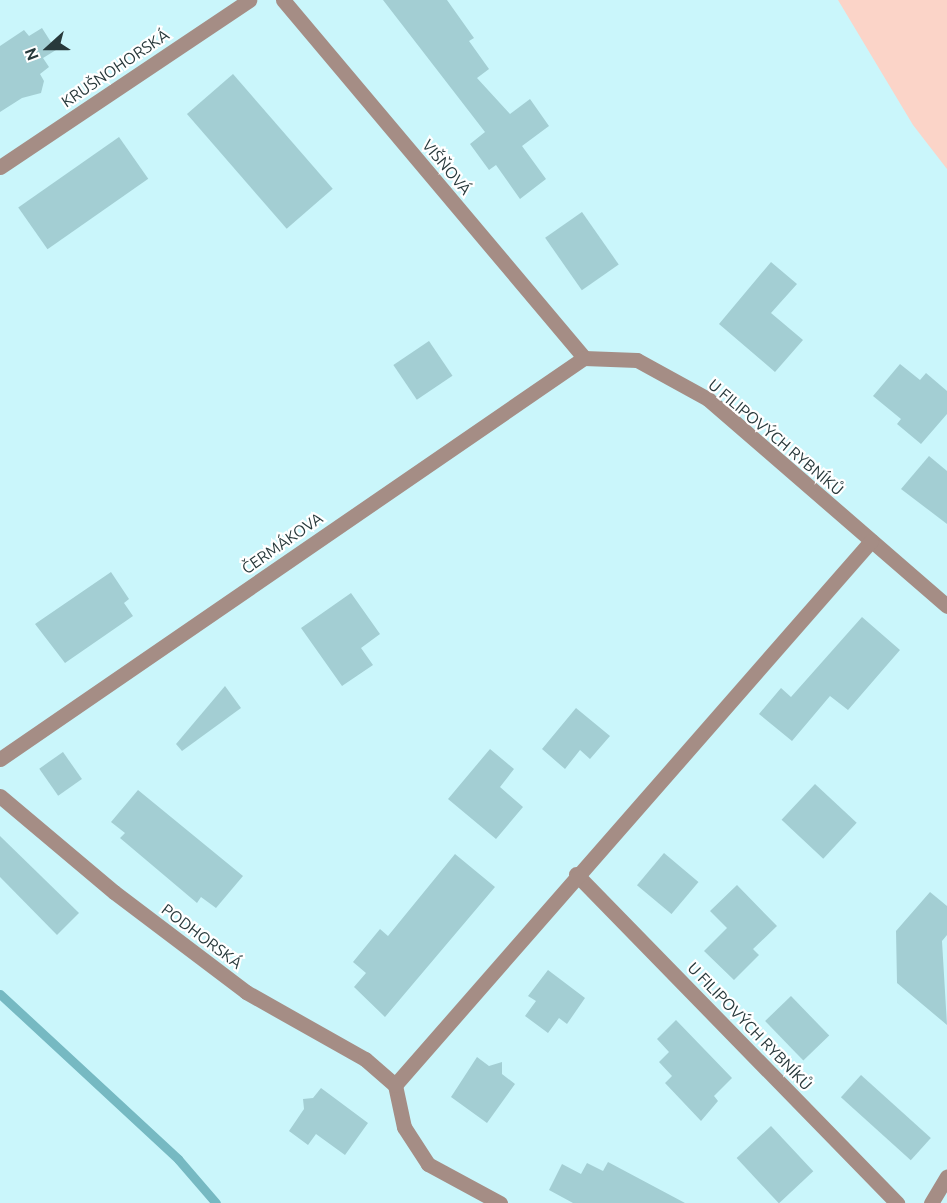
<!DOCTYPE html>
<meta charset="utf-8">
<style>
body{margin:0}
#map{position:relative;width:947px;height:1203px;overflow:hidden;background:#caf6fb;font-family:Ubuntu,sans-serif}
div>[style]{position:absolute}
.green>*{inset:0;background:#fbd4c8}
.stream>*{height:9px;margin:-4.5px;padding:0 4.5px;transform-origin:4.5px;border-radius:4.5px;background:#76b9c2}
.building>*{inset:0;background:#a3ced3;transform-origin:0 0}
.minor>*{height:15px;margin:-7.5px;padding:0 7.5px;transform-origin:7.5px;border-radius:7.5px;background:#a58d85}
span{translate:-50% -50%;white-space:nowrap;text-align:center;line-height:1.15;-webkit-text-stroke:4.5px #fff;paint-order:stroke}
.street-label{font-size:16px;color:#28393b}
.north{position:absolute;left:18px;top:18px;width:60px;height:60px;-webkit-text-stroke:4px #fff;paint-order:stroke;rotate:249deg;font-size:16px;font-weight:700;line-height:24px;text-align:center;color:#28393b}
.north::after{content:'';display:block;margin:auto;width:21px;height:27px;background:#28393b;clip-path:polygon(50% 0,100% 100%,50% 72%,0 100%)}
</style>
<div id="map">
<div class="green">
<i style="clip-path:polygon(838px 0,947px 0,947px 169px,913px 125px)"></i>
</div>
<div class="stream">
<i style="left:0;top:994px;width:243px;rotate:42.8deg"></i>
<i style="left:178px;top:1159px;width:58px;rotate:49.2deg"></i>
</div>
<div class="building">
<i style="clip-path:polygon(383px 0,447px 0,474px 38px,469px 41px,489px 69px,477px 78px,510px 114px,530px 99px,549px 126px,522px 146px,546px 179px,520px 199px,496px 165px,489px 170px,470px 144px,485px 132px)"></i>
<i style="clip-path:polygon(42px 28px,56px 50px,43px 58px,49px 67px,40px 74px,44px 81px,41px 93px,22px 98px,0 112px,0 46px,24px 30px,29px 36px)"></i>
<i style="left:233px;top:74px;width:152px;height:61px;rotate:49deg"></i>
<i style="left:119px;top:137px;width:51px;height:123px;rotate:55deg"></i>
<i style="left:582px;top:212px;width:64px;height:45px;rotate:55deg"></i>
<i style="clip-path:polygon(771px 262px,797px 284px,771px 313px,803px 340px,775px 372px,719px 324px)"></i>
<i style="left:429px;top:341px;width:42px;height:43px;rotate:56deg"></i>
<i style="clip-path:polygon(900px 364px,920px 380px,926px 373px,947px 391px,947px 414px,921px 444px,897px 424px,901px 419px,873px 396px)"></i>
<i style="clip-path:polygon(929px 456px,947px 471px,947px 524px,901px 489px)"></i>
<i style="clip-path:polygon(111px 572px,129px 599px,124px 603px,133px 616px,65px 663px,35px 624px)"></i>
<i style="clip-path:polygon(351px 593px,380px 634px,361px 648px,373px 665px,342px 686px,301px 628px)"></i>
<i style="clip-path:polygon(862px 617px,900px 650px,848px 710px,830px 696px,792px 741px,759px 714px,781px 688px,791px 697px)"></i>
<i style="clip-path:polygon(225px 686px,241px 708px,182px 751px,176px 744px)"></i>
<i style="clip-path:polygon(576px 708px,610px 736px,590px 759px,580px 750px,565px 769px,542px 749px)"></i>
<i style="clip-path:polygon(490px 749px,514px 769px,500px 787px,523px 807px,496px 839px,448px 799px)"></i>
<i style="left:63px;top:752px;width:33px;height:29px;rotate:55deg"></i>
<i style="left:815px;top:784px;width:57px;height:49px;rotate:43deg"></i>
<i style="clip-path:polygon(138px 790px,243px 876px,216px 908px,201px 897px,197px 903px,120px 838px,125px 833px,111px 822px)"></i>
<i style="clip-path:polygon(0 836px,79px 913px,57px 935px,0 877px)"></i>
<i style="left:664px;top:853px;width:45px;height:42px;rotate:40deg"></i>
<i style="clip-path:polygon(455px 854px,495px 887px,385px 1017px,354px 987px,366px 973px,353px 962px,380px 929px,388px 936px)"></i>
<i style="clip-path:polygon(737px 885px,777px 926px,753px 949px,759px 955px,734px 980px,704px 951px,727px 928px,710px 911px)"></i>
<i style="clip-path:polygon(930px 892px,947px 906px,947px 935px,942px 941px,947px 1025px,897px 983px,896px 931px)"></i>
<i style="clip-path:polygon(548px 970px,585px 998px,567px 1024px,559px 1018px,548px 1033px,525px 1016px,536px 1001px,528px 996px)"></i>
<i style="left:791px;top:996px;width:55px;height:36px;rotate:46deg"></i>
<i style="clip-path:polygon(676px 1020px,732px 1078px,714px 1096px,718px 1101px,701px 1121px,665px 1083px,672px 1076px,659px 1062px,669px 1052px,657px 1039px)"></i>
<i style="clip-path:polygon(477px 1057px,489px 1066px,502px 1062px,502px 1074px,515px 1084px,487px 1123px,451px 1097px)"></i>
<i style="left:861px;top:1075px;width:94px;height:30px;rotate:42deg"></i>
<i style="clip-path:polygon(321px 1088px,368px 1123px,345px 1155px,316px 1134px,308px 1145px,289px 1131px,304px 1109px,303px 1099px,313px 1098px)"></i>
<i style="left:771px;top:1126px;width:62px;height:47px;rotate:47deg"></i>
<i style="clip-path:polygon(608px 1162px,685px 1203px,573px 1203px,549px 1190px,562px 1164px,581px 1174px,587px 1163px,603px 1171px)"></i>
</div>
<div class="minor">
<i style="left:283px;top:0;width:468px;rotate:49.9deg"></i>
<i style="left:0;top:167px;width:300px;rotate:-33.8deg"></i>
<i style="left:584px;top:358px;width:53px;rotate:2.2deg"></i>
<i style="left:637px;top:360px;width:81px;rotate:28.8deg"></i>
<i style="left:708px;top:399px;width:316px;rotate:40.9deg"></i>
<i style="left:0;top:759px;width:708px;rotate:-34.48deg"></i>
<i style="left:0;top:796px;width:149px;rotate:40.1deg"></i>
<i style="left:114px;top:892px;width:166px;rotate:37.1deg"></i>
<i style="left:246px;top:992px;width:137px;rotate:29.4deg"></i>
<i style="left:365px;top:1059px;width:40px;rotate:41deg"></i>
<i style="left:576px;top:874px;width:460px;rotate:45.7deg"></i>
<i style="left:500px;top:1203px;width:82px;rotate:-151.6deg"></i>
<i style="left:428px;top:1164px;width:44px;rotate:-123deg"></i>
<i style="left:404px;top:1127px;width:43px;rotate:-102.1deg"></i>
<i style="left:395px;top:1085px;width:723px;rotate:-48.81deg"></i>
<i style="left:931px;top:1203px;width:31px;rotate:-59deg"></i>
</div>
<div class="street-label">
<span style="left:115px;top:68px;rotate:-34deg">KRUŠNOHORSKÁ</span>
<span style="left:447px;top:167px;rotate:50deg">VIŠŇOVÁ</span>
<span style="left:776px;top:437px;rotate:40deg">U FILIPOVÝCH RYBNÍKŮ</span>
<span style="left:282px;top:543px;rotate:-35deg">ČERMÁKOVA</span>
<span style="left:202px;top:936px;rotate:37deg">PODHORSKÁ</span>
<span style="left:750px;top:1026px;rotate:46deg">U FILIPOVÝCH RYBNÍKŮ</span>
</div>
<div class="north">N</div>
</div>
